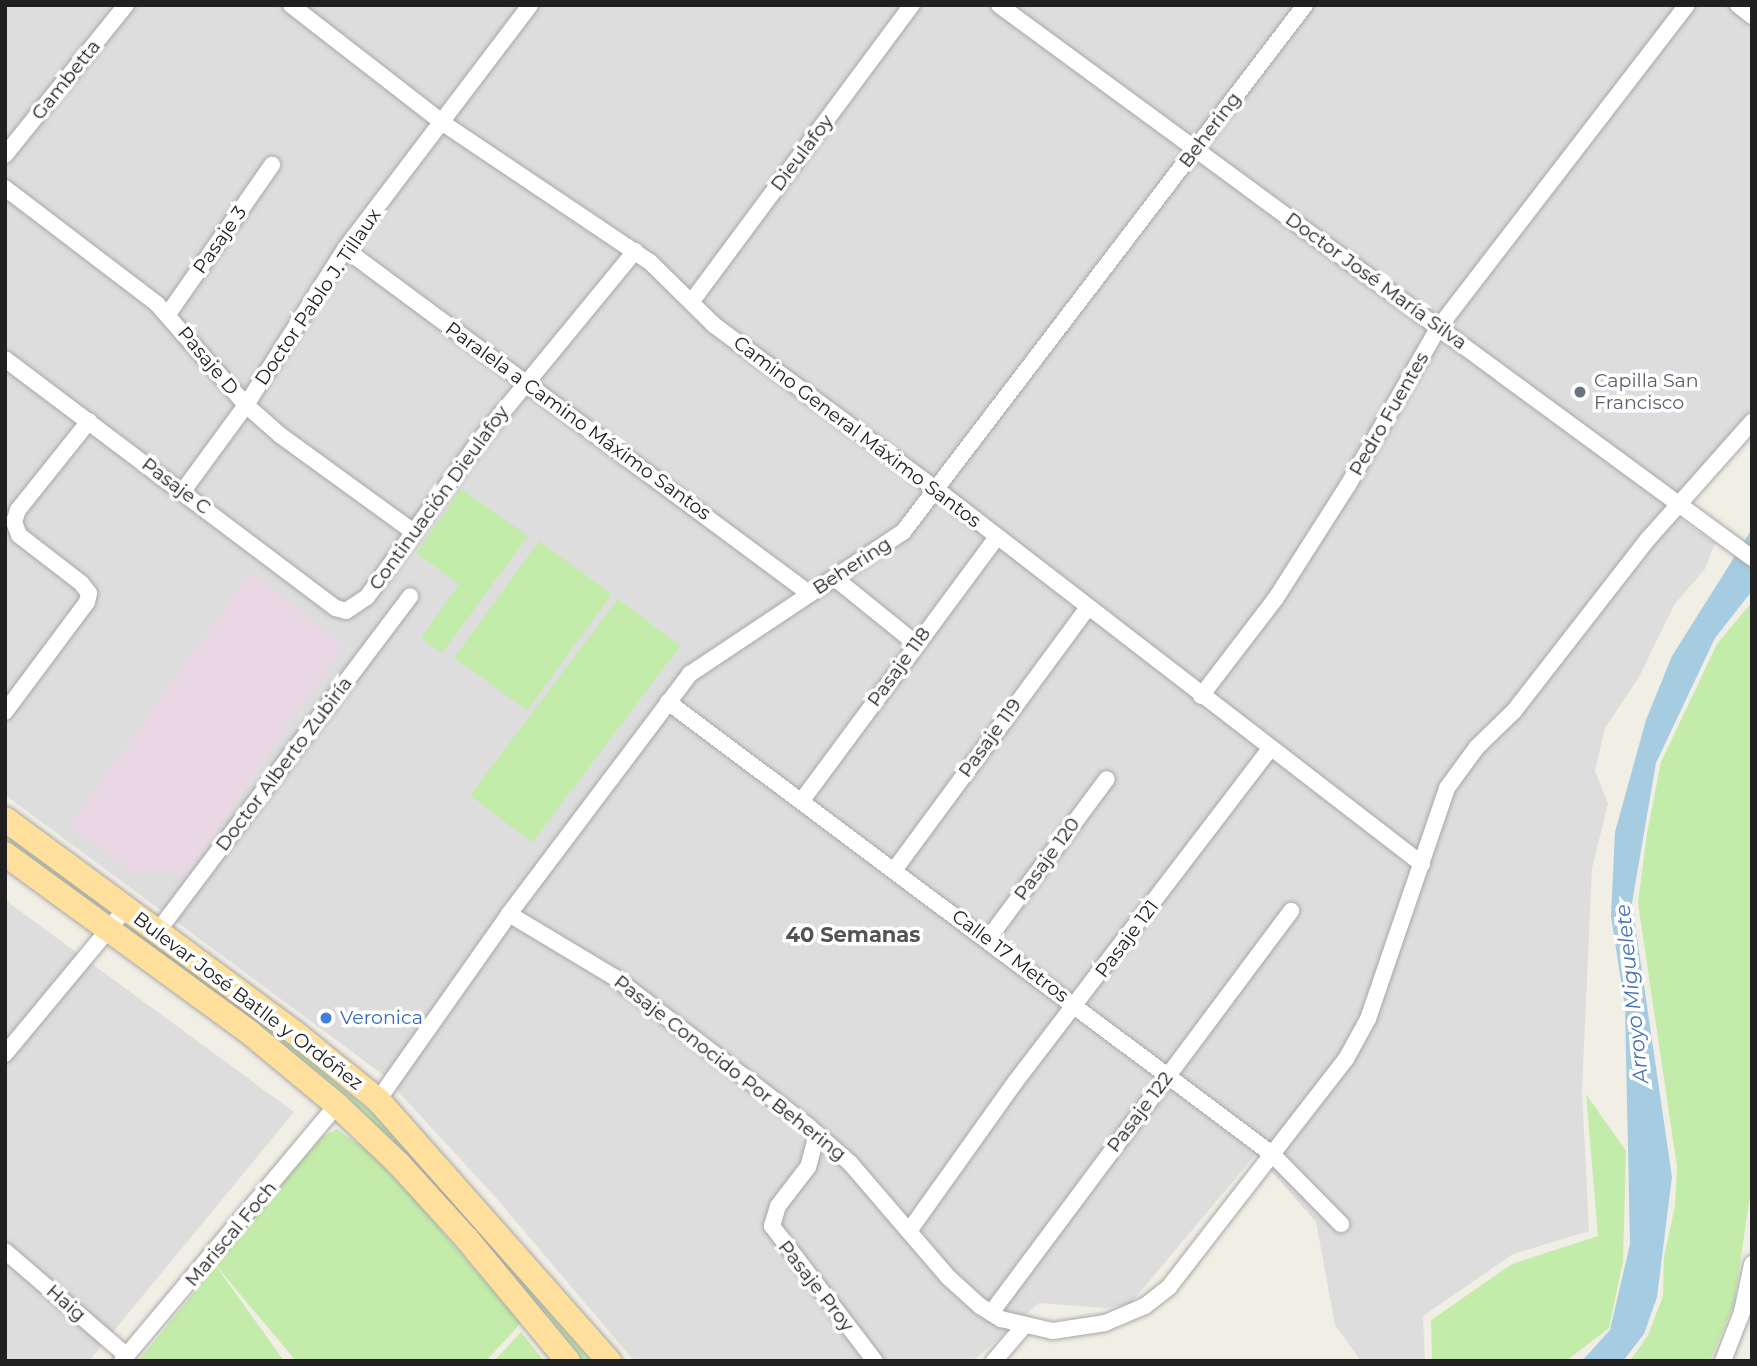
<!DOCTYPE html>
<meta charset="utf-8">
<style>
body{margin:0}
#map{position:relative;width:1757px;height:1366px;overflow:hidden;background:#f1eee6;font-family:Montserrat,sans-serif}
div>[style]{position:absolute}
.residential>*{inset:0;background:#dedddd}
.industrial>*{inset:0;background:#ead7e4}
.grass>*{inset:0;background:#c3ecaa;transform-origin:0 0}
.water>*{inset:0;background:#a5cce0}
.roads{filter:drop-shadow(0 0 2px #a7a7a7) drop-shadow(0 0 2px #a7a7a7)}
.street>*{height:16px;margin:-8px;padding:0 8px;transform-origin:8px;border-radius:8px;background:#fff}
.primary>*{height:24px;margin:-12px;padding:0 12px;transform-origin:12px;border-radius:12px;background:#ffdf9c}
.dots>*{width:19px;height:19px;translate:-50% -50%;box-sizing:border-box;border:4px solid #fff;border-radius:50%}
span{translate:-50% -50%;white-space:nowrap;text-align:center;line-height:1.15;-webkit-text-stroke:7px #fff;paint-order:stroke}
.street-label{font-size:19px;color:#202020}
.worship-label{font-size:19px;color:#5b616d}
.left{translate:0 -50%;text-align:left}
.shop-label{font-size:19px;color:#366cbe}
.neighbourhood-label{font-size:21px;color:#535353;font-weight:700}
.water-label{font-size:21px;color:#4872b4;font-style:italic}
.frame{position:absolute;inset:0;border:7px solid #202020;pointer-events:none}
</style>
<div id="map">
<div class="residential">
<i style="clip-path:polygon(5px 5px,1752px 5px,1752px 409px,1665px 509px,1715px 543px,1705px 569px,1674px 605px,1639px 677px,1605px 728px,1595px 771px,1608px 804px,1592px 868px,1582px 1091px,1589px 1231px,1513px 1254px,1423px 1316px,1425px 1361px,1361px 1361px,1335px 1325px,1316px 1222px,1256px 1154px,1130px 1304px,1106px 1308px,1039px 1303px,973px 1361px,634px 1361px,497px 1199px,382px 1074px,5px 795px)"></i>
<i style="clip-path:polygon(5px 900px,294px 1112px,89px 1361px,5px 1361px)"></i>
</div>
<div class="industrial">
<i style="clip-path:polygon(250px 572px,344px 645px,183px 879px,167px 868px,137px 876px,69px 826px)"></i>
</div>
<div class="grass">
<i style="clip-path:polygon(461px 489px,528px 536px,442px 653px,421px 638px,459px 584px,416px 553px)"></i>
<i style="left:539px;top:541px;width:90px;height:144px;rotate:36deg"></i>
<i style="left:618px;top:599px;width:78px;height:246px;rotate:37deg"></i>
<i style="clip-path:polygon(1752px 602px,1752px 1182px,1734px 1304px,1710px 1361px,1630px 1361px,1648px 1335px,1663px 1296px,1664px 1256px,1675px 1206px,1677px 1167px,1638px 903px,1647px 833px,1661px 762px,1717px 644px)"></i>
<i style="clip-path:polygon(5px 833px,105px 907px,103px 909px,5px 841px)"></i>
<i style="clip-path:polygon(128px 924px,261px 1019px,375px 1115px,541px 1298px,592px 1361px,581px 1361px,514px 1279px,126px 930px)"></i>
<i style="clip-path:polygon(1586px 1094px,1626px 1151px,1623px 1262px,1609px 1328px,1566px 1361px,1432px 1361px,1431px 1320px,1512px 1264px,1598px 1236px)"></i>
<i style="clip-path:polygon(337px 1129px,370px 1153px,412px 1197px,521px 1323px,486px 1361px,296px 1361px,214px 1263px,322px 1137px)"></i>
<i style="clip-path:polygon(216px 1266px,284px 1361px,138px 1361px)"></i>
<i style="clip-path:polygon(521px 1332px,544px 1361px,494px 1361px)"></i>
</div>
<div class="water">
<i style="clip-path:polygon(1752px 529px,1752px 591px,1715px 638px,1656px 763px,1632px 903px,1672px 1177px,1657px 1297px,1644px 1334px,1623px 1361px,1582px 1361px,1610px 1330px,1630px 1244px,1625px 1007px,1611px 916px,1615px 832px,1646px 720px,1672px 656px)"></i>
</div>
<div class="roads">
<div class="street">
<i style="left:291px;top:5px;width:192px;rotate:37.8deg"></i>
<i style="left:443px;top:123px;width:249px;rotate:33.9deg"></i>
<i style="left:650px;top:262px;width:90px;rotate:44.5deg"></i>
<i style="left:714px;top:325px;width:276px;rotate:36.5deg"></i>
<i style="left:936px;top:489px;width:614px;rotate:37.65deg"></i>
<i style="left:999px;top:5px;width:934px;rotate:36.29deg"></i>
<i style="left:1738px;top:5px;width:18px;rotate:38deg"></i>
<i style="left:5px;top:155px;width:193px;rotate:-51.1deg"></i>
<i style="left:5px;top:188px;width:191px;rotate:37.3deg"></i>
<i style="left:157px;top:304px;width:135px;rotate:48.6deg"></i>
<i style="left:246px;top:405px;width:45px;rotate:41.4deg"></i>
<i style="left:280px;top:435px;width:163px;rotate:36deg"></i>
<i style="left:345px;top:249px;width:579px;rotate:36.57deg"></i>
<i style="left:692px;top:301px;width:369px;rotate:-53.4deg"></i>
<i style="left:168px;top:314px;width:182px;rotate:-55.1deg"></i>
<i style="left:5px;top:359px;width:414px;rotate:37deg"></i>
<i style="left:336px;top:608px;width:10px;rotate:17deg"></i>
<i style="left:346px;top:611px;width:25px;rotate:-34deg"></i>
<i style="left:367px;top:597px;width:192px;rotate:-54.3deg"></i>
<i style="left:479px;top:441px;width:246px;rotate:-50.6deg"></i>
<i style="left:183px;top:491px;width:107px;rotate:-53.8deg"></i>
<i style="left:246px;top:405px;width:185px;rotate:-57.6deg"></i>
<i style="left:345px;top:249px;width:306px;rotate:-52.8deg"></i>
<i style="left:836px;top:579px;width:102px;rotate:39deg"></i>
<i style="left:1201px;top:696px;width:123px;rotate:-52.6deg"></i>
<i style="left:1276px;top:598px;width:134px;rotate:-57.5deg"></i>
<i style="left:1348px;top:485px;width:182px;rotate:-60.1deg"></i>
<i style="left:1439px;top:327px;width:406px;rotate:-52.4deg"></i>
<i style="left:668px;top:702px;width:756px;rotate:36.82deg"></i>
<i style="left:1273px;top:1155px;width:97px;rotate:45.4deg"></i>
<i style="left:5px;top:712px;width:137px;rotate:-53.3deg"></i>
<i style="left:87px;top:602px;width:9px;rotate:-77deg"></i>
<i style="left:89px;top:593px;width:13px;rotate:-129deg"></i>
<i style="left:81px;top:583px;width:78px;rotate:-142.3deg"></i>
<i style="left:19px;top:535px;width:14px;rotate:-111deg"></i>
<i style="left:14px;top:522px;width:13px;rotate:-72deg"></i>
<i style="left:18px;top:510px;width:114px;rotate:-51.4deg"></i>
<i style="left:803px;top:799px;width:326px;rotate:-53.5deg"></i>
<i style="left:895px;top:869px;width:325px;rotate:-53.6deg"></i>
<i style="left:509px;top:914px;width:122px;rotate:31deg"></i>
<i style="left:614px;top:977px;width:245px;rotate:37.5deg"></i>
<i style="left:808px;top:1126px;width:56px;rotate:41.4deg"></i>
<i style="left:850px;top:1163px;width:150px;rotate:49.3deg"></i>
<i style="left:948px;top:1277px;width:43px;rotate:42.2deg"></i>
<i style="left:980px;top:1306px;width:25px;rotate:32deg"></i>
<i style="left:1001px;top:1319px;width:53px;rotate:13deg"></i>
<i style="left:1053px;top:1331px;width:53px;rotate:-8.7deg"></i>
<i style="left:1105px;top:1323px;width:43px;rotate:-23deg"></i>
<i style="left:1145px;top:1306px;width:31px;rotate:-38deg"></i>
<i style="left:1169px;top:1287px;width:289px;rotate:-52.2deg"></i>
<i style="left:1346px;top:1059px;width:46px;rotate:-61.2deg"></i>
<i style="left:1368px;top:1019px;width:244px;rotate:-71.1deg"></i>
<i style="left:1447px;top:788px;width:51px;rotate:-53.8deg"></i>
<i style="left:1477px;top:747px;width:52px;rotate:-44.2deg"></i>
<i style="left:1514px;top:711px;width:218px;rotate:-52.1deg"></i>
<i style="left:1648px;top:539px;width:157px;rotate:-48.4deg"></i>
<i style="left:158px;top:931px;width:419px;rotate:-53deg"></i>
<i style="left:988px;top:939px;width:199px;rotate:-53.4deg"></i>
<i style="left:5px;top:1054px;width:190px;rotate:-50.3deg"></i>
<i style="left:378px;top:1100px;width:228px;rotate:-54.8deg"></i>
<i style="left:509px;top:914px;width:301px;rotate:-53deg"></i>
<i style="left:690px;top:674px;width:256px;rotate:-33.7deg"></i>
<i style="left:903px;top:532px;width:663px;rotate:-52.66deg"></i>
<i style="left:817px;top:1134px;width:34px;rotate:105deg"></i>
<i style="left:808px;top:1167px;width:49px;rotate:127.6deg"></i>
<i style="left:778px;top:1206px;width:21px;rotate:107deg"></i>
<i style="left:772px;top:1226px;width:170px;rotate:52.7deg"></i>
<i style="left:909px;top:1231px;width:184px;rotate:-54.5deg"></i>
<i style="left:1016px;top:1081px;width:418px;rotate:-52.6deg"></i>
<i style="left:5px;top:1251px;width:160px;rotate:40.7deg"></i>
<i style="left:991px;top:1313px;width:502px;rotate:-53.27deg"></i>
<i style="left:122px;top:1361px;width:334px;rotate:-50deg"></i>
<i style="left:994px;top:1361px;width:46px;rotate:-49.4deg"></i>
<i style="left:1723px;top:1361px;width:53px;rotate:-68.8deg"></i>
<i style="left:1742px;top:1312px;width:49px;rotate:-78.2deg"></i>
</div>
<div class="primary">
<i style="left:5px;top:819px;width:359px;rotate:36.4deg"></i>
<i style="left:294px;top:1032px;width:108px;rotate:39deg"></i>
<i style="left:378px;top:1100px;width:349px;rotate:48.5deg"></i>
<i style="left:5px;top:854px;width:302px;rotate:36.1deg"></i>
<i style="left:249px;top:1032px;width:114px;rotate:39.7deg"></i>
<i style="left:337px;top:1105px;width:84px;rotate:43.6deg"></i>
<i style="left:398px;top:1163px;width:103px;rotate:47.8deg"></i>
<i style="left:467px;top:1239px;width:158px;rotate:50.4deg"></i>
</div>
</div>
<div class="dots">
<i style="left:1580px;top:392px;background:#6b7280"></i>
<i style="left:326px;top:1018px;background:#3f7fe0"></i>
</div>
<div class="street-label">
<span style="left:66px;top:80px;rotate:-51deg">Gambetta</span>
<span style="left:1210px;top:130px;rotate:-53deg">Behering</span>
<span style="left:802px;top:153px;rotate:-53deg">Dieulafoy</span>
<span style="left:220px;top:240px;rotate:-55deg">Pasaje 3</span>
<span style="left:1376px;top:281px;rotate:36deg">Doctor José María Silva</span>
<span style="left:318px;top:297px;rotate:-56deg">Doctor Pablo J. Tillaux</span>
<span style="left:208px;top:361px;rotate:50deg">Pasaje D</span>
<span style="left:1389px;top:414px;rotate:-60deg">Pedro Fuentes</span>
<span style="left:578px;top:421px;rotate:36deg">Paralela a Camino Máximo Santos</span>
<span style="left:857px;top:432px;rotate:37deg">Camino General Máximo Santos</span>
<span style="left:176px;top:486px;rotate:37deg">Pasaje C</span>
<span style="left:439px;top:498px;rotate:-54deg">Continuación Dieulafoy</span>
<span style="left:852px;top:566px;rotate:-33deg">Behering</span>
<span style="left:899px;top:667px;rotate:-54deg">Pasaje 118</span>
<span style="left:990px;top:738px;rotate:-54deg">Pasaje 119</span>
<span style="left:284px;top:764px;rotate:-53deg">Doctor Alberto Zubiría</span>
<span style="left:1047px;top:859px;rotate:-54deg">Pasaje 120</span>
<span style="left:1127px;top:939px;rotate:-53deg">Pasaje 121</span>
<span style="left:1010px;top:956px;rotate:37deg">Calle 17 Metros</span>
<span style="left:248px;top:1001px;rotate:37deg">Bulevar José Batlle y Ordóñez</span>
<span style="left:730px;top:1068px;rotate:38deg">Pasaje Conocido Por Behering</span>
<span style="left:1140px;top:1112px;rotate:-53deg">Pasaje 122</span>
<span style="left:231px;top:1234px;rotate:-50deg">Mariscal Foch</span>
<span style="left:816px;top:1286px;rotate:52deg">Pasaje Proy</span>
<span style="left:66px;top:1303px;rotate:41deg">Haig</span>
</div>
<div class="worship-label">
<span class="left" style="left:1594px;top:392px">Capilla San<br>Francisco</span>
</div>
<div class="shop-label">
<span class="left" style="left:340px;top:1018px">Veronica</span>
</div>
<div class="neighbourhood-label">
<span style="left:853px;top:935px">40 Semanas</span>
</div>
<div class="water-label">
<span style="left:1632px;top:994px;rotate:-96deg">Arroyo Miguelete</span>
</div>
<div class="frame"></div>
</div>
